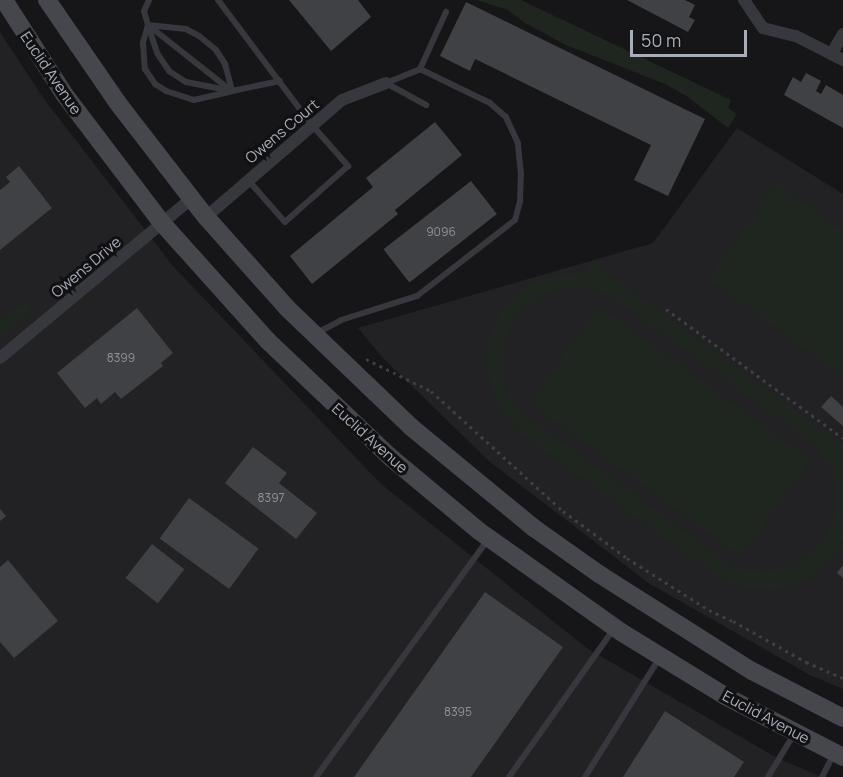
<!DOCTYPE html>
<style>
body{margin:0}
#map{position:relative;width:843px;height:777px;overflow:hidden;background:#161618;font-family:Manrope,sans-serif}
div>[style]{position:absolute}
.built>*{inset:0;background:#222225}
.green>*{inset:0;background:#1e261f;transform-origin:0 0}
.building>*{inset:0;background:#404145;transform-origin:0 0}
.path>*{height:3px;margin-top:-1.5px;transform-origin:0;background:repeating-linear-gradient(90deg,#3d3f44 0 3px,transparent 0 7.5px)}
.lane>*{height:6px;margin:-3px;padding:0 3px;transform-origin:3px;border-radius:3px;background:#37383d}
.street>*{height:12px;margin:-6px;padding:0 6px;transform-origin:6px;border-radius:6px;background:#37383d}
.secondary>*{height:18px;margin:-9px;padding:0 9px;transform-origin:9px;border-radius:9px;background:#45474d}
span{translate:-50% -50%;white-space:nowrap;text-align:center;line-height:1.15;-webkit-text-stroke:6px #111113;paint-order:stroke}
.number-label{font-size:12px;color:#8e929b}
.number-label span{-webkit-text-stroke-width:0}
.street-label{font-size:15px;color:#a8adb8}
.scale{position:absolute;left:630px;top:30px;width:117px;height:27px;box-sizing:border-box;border:3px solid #a8adb8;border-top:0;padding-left:8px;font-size:18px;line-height:21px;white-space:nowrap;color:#a8adb8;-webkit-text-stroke:4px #111113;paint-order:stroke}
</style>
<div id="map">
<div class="built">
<i style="clip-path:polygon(0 32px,44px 99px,173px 266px,381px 484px,588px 649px,779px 759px,822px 777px,0 777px)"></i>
<i style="clip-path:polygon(737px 128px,843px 194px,843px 689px,810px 675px,650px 584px,490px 462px,383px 358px,358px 328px,653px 243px)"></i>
</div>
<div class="green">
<i style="clip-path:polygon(477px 0,521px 0,731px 100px,728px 108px,737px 114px,728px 128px,688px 97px,665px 84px,566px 45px,525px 23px,508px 10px)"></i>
<i style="clip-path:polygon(777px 183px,843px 231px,843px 377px,708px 279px)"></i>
<i style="clip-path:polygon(evenodd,592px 262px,843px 445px,843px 542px,824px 567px,805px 580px,786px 587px,767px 589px,742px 587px,716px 575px,522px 435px,507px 419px,497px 405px,486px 366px,487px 346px,500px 312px,513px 297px,525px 287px,557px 275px,585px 273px,592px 262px,568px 288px,594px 290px,617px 300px,817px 447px,832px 470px,836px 482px,837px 509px,828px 534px,812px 554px,791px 567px,767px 572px,743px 570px,731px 565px,522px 413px,514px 403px,503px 379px,504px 341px,515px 318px,523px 308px,544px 294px,568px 288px)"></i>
<i style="clip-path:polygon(25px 303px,30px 306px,29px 314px,0 337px,0 319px)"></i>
<i style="left:599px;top:306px;width:262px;height:119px;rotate:36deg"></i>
</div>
<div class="building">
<i style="clip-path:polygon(289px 0,358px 0,371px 17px,331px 51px)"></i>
<i style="clip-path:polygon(627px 0,685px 0,695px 5px,689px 17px,695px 20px,688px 32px)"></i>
<i style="clip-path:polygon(466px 2px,705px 119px,668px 196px,634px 180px,651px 145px,475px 59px,470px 71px,440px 56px)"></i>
<i style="clip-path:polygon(806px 73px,821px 81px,816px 91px,821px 94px,826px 85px,843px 95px,843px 128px,784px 95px,793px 77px,801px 82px)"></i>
<i style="clip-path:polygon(435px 122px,462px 155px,395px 210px,398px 214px,312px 284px,290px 256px,373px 187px,366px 178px)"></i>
<i style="clip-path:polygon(19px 166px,52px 208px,0 250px,0 190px,10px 182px,6px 177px)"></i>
<i style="left:471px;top:181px;width:42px;height:111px;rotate:52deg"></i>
<i style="clip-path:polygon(137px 308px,173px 353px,161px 363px,163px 366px,121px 399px,115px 392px,101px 404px,97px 398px,85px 408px,57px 373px)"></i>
<i style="clip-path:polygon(831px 396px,843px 407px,843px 426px,821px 407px)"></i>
<i style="clip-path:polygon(253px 447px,287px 473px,279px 483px,317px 513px,296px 539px,225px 483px)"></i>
<i style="left:189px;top:498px;width:86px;height:50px;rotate:36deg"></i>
<i style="clip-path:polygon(0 509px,6px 516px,0 521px)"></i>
<i style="left:152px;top:544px;width:41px;height:43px;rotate:38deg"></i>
<i style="clip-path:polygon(8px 560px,58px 621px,14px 658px,0 642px,0 567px)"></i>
<i style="clip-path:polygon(843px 565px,843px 578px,837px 573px)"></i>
<i style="clip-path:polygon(485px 592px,563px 647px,471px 777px,354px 777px)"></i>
<i style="clip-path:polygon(665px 711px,744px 762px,734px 777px,623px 777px)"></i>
</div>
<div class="path">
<i style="left:666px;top:309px;width:219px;rotate:36.1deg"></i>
<i style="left:366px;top:359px;width:72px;rotate:26.2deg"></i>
<i style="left:431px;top:391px;width:178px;rotate:42.3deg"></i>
<i style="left:563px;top:511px;width:79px;rotate:36.3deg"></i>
<i style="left:627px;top:558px;width:97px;rotate:32.4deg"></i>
<i style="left:709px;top:610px;width:26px;rotate:25deg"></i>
<i style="left:733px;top:621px;width:84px;rotate:29.3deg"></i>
<i style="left:806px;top:662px;width:40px;rotate:23.4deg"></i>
</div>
<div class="lane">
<i style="left:149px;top:0;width:12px;rotate:114deg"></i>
<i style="left:144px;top:11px;width:15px;rotate:74deg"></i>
<i style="left:148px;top:25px;width:38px;rotate:6deg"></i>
<i style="left:186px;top:29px;width:15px;rotate:28deg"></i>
<i style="left:199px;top:36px;width:22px;rotate:39deg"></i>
<i style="left:216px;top:50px;width:17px;rotate:57deg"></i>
<i style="left:225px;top:64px;width:28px;rotate:75deg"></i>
<i style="left:232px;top:91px;width:49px;rotate:-11.8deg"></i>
<i style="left:218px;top:0;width:156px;rotate:53.1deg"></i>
<i style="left:312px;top:125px;width:55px;rotate:48.7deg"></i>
<i style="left:348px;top:166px;width:84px;rotate:138.4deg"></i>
<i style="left:285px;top:222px;width:56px;rotate:-131.4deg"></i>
<i style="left:148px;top:25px;width:19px;rotate:106deg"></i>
<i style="left:143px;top:43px;width:26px;rotate:86deg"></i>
<i style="left:145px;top:69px;width:18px;rotate:56deg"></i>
<i style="left:155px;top:84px;width:13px;rotate:32deg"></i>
<i style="left:166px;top:91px;width:29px;rotate:18deg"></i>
<i style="left:194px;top:100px;width:39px;rotate:-13deg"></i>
<i style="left:148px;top:25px;width:29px;rotate:72deg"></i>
<i style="left:157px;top:53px;width:22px;rotate:56deg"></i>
<i style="left:169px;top:71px;width:20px;rotate:33deg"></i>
<i style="left:186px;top:82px;width:47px;rotate:11.1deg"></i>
<i style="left:148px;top:25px;width:103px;rotate:38.3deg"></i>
<i style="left:386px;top:83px;width:37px;rotate:-22deg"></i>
<i style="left:420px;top:69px;width:63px;rotate:-65.5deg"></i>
<i style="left:386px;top:83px;width:46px;rotate:28.8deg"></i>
<i style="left:317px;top:333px;width:27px;rotate:-28deg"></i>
<i style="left:341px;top:320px;width:80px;rotate:-17.5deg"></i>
<i style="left:417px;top:296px;width:124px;rotate:-37.8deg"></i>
<i style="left:515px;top:220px;width:20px;rotate:-75deg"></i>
<i style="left:520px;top:201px;width:27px;rotate:-88deg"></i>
<i style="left:521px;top:174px;width:31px;rotate:-96deg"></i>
<i style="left:518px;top:143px;width:29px;rotate:-115deg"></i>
<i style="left:506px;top:117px;width:21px;rotate:-139deg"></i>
<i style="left:490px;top:103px;width:78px;rotate:-154.1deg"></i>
<i style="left:316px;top:777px;width:291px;rotate:-54.1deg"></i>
<i style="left:509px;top:777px;width:180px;rotate:-54.7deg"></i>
<i style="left:585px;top:777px;width:142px;rotate:-58deg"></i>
<i style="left:768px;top:777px;width:50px;rotate:-58.8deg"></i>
<i style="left:822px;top:777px;width:27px;rotate:-63deg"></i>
</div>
<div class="street">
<i style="left:744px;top:0;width:34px;rotate:56deg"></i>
<i style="left:763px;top:28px;width:34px;rotate:14deg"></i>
<i style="left:796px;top:36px;width:53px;rotate:27.1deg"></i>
<i style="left:832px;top:53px;width:22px;rotate:-60deg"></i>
<i style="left:206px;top:217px;width:179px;rotate:-40.7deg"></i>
<i style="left:342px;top:100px;width:47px;rotate:-21.1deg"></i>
<i style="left:0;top:358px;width:249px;rotate:-39.8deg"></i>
</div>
<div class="secondary">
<i style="left:4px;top:0;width:112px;rotate:57.4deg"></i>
<i style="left:64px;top:94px;width:162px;rotate:52.8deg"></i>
<i style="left:162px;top:223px;width:159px;rotate:48.1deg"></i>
<i style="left:268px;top:341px;width:167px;rotate:43.5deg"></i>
<i style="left:389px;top:456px;width:117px;rotate:39.8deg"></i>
<i style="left:479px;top:531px;width:174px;rotate:35.4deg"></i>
<i style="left:621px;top:632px;width:122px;rotate:31.6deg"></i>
<i style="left:725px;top:696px;width:133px;rotate:27.3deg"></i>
<i style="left:47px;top:0;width:124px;rotate:55.5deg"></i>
<i style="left:117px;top:102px;width:145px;rotate:52.3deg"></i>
<i style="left:206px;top:217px;width:122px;rotate:48.3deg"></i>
<i style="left:287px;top:308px;width:172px;rotate:43.8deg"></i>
<i style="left:411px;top:427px;width:159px;rotate:39.4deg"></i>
<i style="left:534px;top:528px;width:80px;rotate:35.3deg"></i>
<i style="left:599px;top:574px;width:181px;rotate:32.4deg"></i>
<i style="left:752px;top:671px;width:102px;rotate:27.3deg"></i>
</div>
<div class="number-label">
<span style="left:441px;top:232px">9096</span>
<span style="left:121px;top:358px">8399</span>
<span style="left:271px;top:498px">8397</span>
<span style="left:458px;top:712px">8395</span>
</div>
<div class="street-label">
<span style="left:51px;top:73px;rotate:56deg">Euclid Avenue</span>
<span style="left:282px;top:131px;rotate:-40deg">Owens Court</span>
<span style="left:86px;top:267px;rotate:-40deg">Owens Drive</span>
<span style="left:370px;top:438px;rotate:42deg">Euclid Avenue</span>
<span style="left:766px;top:717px;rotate:28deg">Euclid Avenue</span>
</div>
<div class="scale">50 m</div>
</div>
